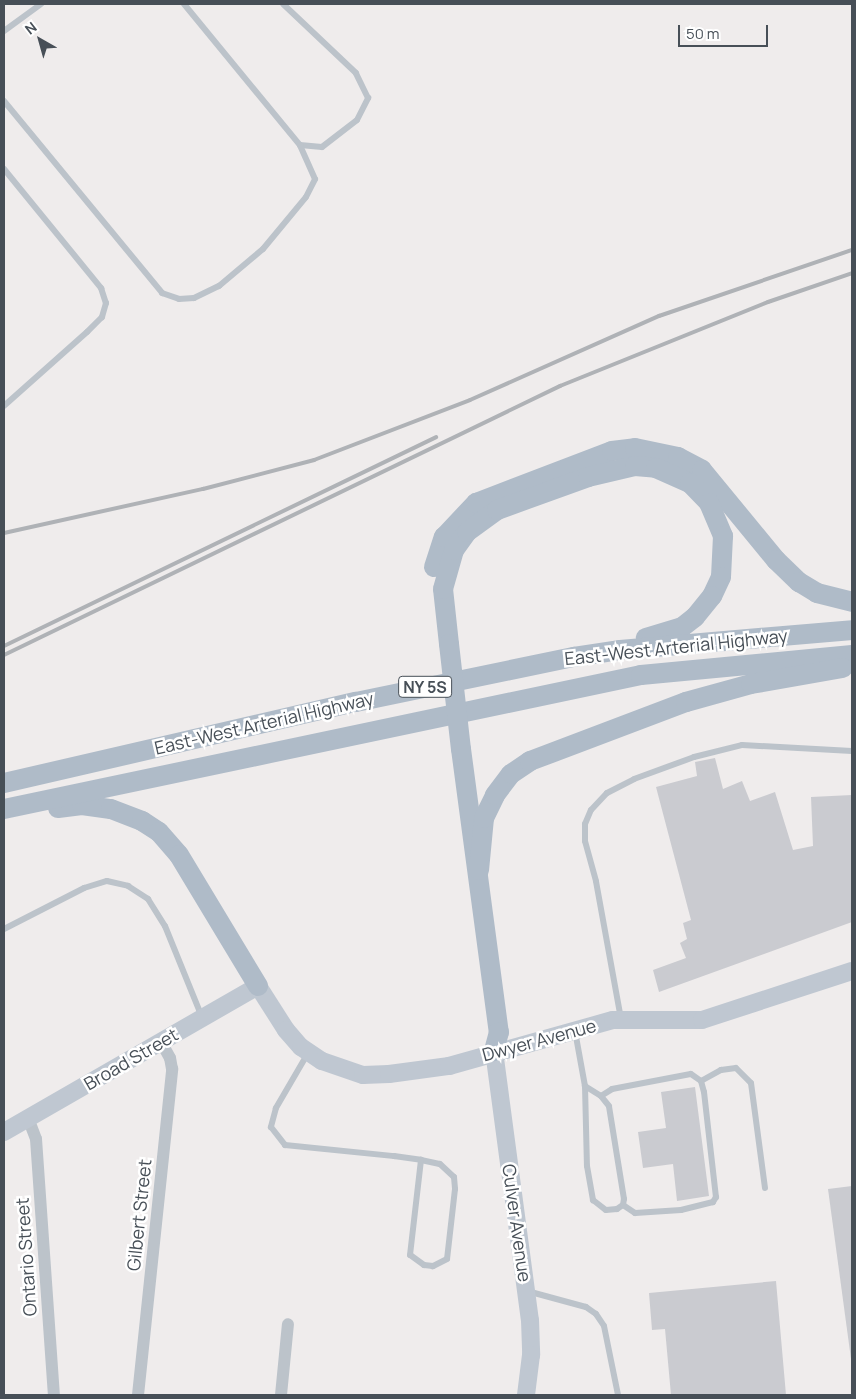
<!DOCTYPE html>
<style>
body{margin:0}
#map{position:relative;width:856px;height:1399px;overflow:hidden;background:#efecec;font-family:Manrope,sans-serif}
div>[style]{position:absolute}
.building>*{inset:0;background:#cacbd0}
.lane>*{height:6px;margin:-3px;padding:0 3px;transform-origin:3px;border-radius:3px;background:#bcc3ca}
.street>*{height:12px;margin:-6px;padding:0 6px;transform-origin:6px;border-radius:6px;background:#bcc3ca}
.secondary>*{height:18px;margin:-9px;padding:0 9px;transform-origin:9px;border-radius:9px;background:#bfc7d1}
.primary>*{height:20px;margin:-10px;padding:0 10px;transform-origin:10px;border-radius:10px;background:#afbbc8}
.rail>*{height:4px;margin:-2px;padding:0 2px;transform-origin:2px;border-radius:2px;background:#afb2b6}
.primary-bridge>*{height:20px;margin:-10px;padding:0 10px;transform-origin:10px;border-radius:10px;background:#afbbc8}
span{translate:-50% -50%;white-space:nowrap;text-align:center;line-height:1.15;-webkit-text-stroke:5px #fff;paint-order:stroke}
.shield-label span{padding:1px 4px;background:#fff;border:1px solid;border-radius:4px;-webkit-text-stroke-width:0}
.shield-label{font-size:16px;color:#474f57;font-weight:700}
.street-label{font-size:18px;color:#474f57}
.frame{position:absolute;inset:0;border:5px solid #474f57;pointer-events:none}
.north{position:absolute;left:15px;top:15px;width:50px;height:50px;-webkit-text-stroke:4px #fff;paint-order:stroke;rotate:322deg;font-size:14px;font-weight:700;line-height:20px;text-align:center;color:#474f57}
.north::after{content:'';display:block;margin:auto;width:18px;height:22px;background:#474f57;clip-path:polygon(50% 0,100% 100%,50% 72%,0 100%)}
.scale{position:absolute;left:678px;top:25px;width:90px;height:22px;box-sizing:border-box;border:2px solid #474f57;border-top:0;padding-left:6px;font-size:15px;line-height:18px;white-space:nowrap;color:#474f57;-webkit-text-stroke:4px #fff;paint-order:stroke}
</style>
<div id="map">
<div class="building">
<i style="clip-path:polygon(715px 758px,723px 789px,742px 781px,750px 801px,775px 792px,793px 850px,813px 846px,811px 797px,852px 795px,852px 922px,659px 992px,653px 970px,686px 958px,680px 943px,687px 939px,683px 923px,691px 920px,656px 787px,697px 776px,695px 762px)"></i>
<i style="clip-path:polygon(695px 1087px,709px 1196px,677px 1201px,673px 1164px,643px 1168px,638px 1132px,666px 1128px,661px 1092px)"></i>
<i style="clip-path:polygon(852px 1186px,852px 1359px,851px 1359px,828px 1189px)"></i>
<i style="clip-path:polygon(776px 1281px,786px 1395px,671px 1395px,665px 1329px,652px 1330px,649px 1293px)"></i>
</div>
<div class="lane">
<i style="left:184px;top:4px;width:183px;rotate:50.6deg"></i>
<i style="left:300px;top:145px;width:22px;rotate:5deg"></i>
<i style="left:322px;top:147px;width:44px;rotate:-37.6deg"></i>
<i style="left:357px;top:120px;width:25px;rotate:-63deg"></i>
<i style="left:368px;top:98px;width:28px;rotate:-116deg"></i>
<i style="left:356px;top:73px;width:100px;rotate:-136.6deg"></i>
<i style="left:4px;top:31px;width:46px;rotate:-36.1deg"></i>
<i style="left:4px;top:101px;width:249px;rotate:50.5deg"></i>
<i style="left:162px;top:293px;width:18px;rotate:19deg"></i>
<i style="left:179px;top:299px;width:15px;rotate:-4deg"></i>
<i style="left:194px;top:298px;width:28px;rotate:-26deg"></i>
<i style="left:219px;top:286px;width:57px;rotate:-40.1deg"></i>
<i style="left:263px;top:249px;width:67px;rotate:-50.4deg"></i>
<i style="left:306px;top:197px;width:20px;rotate:-63deg"></i>
<i style="left:315px;top:179px;width:37px;rotate:-114deg"></i>
<i style="left:4px;top:169px;width:154px;rotate:50.8deg"></i>
<i style="left:101px;top:288px;width:16px;rotate:72deg"></i>
<i style="left:106px;top:303px;width:15px;rotate:106deg"></i>
<i style="left:102px;top:317px;width:21px;rotate:135deg"></i>
<i style="left:87px;top:332px;width:111px;rotate:138.3deg"></i>
<i style="left:4px;top:929px;width:90px;rotate:-27.1deg"></i>
<i style="left:84px;top:888px;width:24px;rotate:-17deg"></i>
<i style="left:107px;top:881px;width:22px;rotate:13deg"></i>
<i style="left:128px;top:886px;width:24px;rotate:33deg"></i>
<i style="left:148px;top:899px;width:32px;rotate:58deg"></i>
<i style="left:165px;top:926px;width:98px;rotate:67.9deg"></i>
<i style="left:621px;top:1019px;width:140px;rotate:-100.3deg"></i>
<i style="left:596px;top:881px;width:41px;rotate:-105.4deg"></i>
<i style="left:585px;top:841px;width:17px;rotate:-90deg"></i>
<i style="left:585px;top:824px;width:15px;rotate:-67deg"></i>
<i style="left:591px;top:810px;width:23px;rotate:-47deg"></i>
<i style="left:607px;top:793px;width:30px;rotate:-27deg"></i>
<i style="left:634px;top:779px;width:64px;rotate:-20.1deg"></i>
<i style="left:694px;top:757px;width:49px;rotate:-14deg"></i>
<i style="left:742px;top:745px;width:110px;rotate:3.1deg"></i>
<i style="left:575px;top:1031px;width:56px;rotate:79.7deg"></i>
<i style="left:585px;top:1086px;width:80px;rotate:88.6deg"></i>
<i style="left:587px;top:1166px;width:35px;rotate:80deg"></i>
<i style="left:593px;top:1200px;width:16px;rotate:38deg"></i>
<i style="left:606px;top:1210px;width:11px;rotate:-5deg"></i>
<i style="left:617px;top:1209px;width:7px;rotate:-34deg"></i>
<i style="left:623px;top:1205px;width:6px;rotate:-81deg"></i>
<i style="left:624px;top:1199px;width:94px;rotate:-99.2deg"></i>
<i style="left:609px;top:1106px;width:13px;rotate:-129deg"></i>
<i style="left:601px;top:1096px;width:19px;rotate:-148deg"></i>
<i style="left:308px;top:1053px;width:64px;rotate:120.2deg"></i>
<i style="left:276px;top:1108px;width:20px;rotate:105deg"></i>
<i style="left:271px;top:1127px;width:23px;rotate:52deg"></i>
<i style="left:285px;top:1145px;width:110px;rotate:5.8deg"></i>
<i style="left:394px;top:1156px;width:27px;rotate:8deg"></i>
<i style="left:421px;top:1160px;width:19px;rotate:12deg"></i>
<i style="left:440px;top:1164px;width:19px;rotate:43deg"></i>
<i style="left:454px;top:1177px;width:12px;rotate:85deg"></i>
<i style="left:455px;top:1189px;width:70px;rotate:96.5deg"></i>
<i style="left:447px;top:1259px;width:16px;rotate:153deg"></i>
<i style="left:433px;top:1266px;width:9px;rotate:-174deg"></i>
<i style="left:424px;top:1265px;width:17px;rotate:-144deg"></i>
<i style="left:410px;top:1255px;width:96px;rotate:-83.4deg"></i>
<i style="left:701px;top:1081px;width:23px;rotate:-29deg"></i>
<i style="left:721px;top:1070px;width:15px;rotate:-8deg"></i>
<i style="left:736px;top:1068px;width:21px;rotate:45deg"></i>
<i style="left:751px;top:1083px;width:106px;rotate:82.4deg"></i>
<i style="left:601px;top:1096px;width:13px;rotate:-32deg"></i>
<i style="left:612px;top:1089px;width:80px;rotate:-10.8deg"></i>
<i style="left:691px;top:1074px;width:12px;rotate:35deg"></i>
<i style="left:701px;top:1081px;width:11px;rotate:75deg"></i>
<i style="left:704px;top:1092px;width:106px;rotate:83.5deg"></i>
<i style="left:716px;top:1197px;width:6px;rotate:121deg"></i>
<i style="left:713px;top:1202px;width:33px;rotate:166deg"></i>
<i style="left:681px;top:1210px;width:46px;rotate:176.3deg"></i>
<i style="left:635px;top:1213px;width:14px;rotate:-146deg"></i>
<i style="left:527px;top:1291px;width:61px;rotate:15.2deg"></i>
<i style="left:586px;top:1307px;width:12px;rotate:35deg"></i>
<i style="left:596px;top:1314px;width:14px;rotate:56deg"></i>
<i style="left:604px;top:1326px;width:70px;rotate:78.5deg"></i>
</div>
<div class="street">
<i style="left:28px;top:1118px;width:22px;rotate:69deg"></i>
<i style="left:36px;top:1139px;width:257px;rotate:86deg"></i>
<i style="left:138px;top:1395px;width:328px;rotate:-84deg"></i>
<i style="left:172px;top:1069px;width:11px;rotate:-100deg"></i>
<i style="left:170px;top:1058px;width:18px;rotate:-119deg"></i>
<i style="left:281px;top:1395px;width:71px;rotate:-84.4deg"></i>
</div>
<div class="secondary">
<i style="left:494px;top:1051px;width:271px;rotate:82.4deg"></i>
<i style="left:530px;top:1320px;width:35px;rotate:88deg"></i>
<i style="left:531px;top:1355px;width:40px;rotate:97.1deg"></i>
<i style="left:4px;top:1132px;width:293px;rotate:-29.9deg"></i>
<i style="left:258px;top:986px;width:52px;rotate:57.5deg"></i>
<i style="left:286px;top:1030px;width:23px;rotate:49deg"></i>
<i style="left:301px;top:1047px;width:25px;rotate:34deg"></i>
<i style="left:322px;top:1061px;width:43px;rotate:18.9deg"></i>
<i style="left:363px;top:1075px;width:26px;rotate:-2deg"></i>
<i style="left:389px;top:1074px;width:61px;rotate:-7.6deg"></i>
<i style="left:449px;top:1066px;width:170px;rotate:-15.7deg"></i>
<i style="left:613px;top:1020px;width:89px"></i>
<i style="left:702px;top:1020px;width:158px;rotate:-18.1deg"></i>
</div>
<div class="primary">
<i style="left:434px;top:567px;width:32px;rotate:-72deg"></i>
<i style="left:444px;top:537px;width:47px;rotate:-46.7deg"></i>
<i style="left:476px;top:503px;width:146px;rotate:-20.9deg"></i>
<i style="left:612px;top:451px;width:23px;rotate:-7deg"></i>
<i style="left:635px;top:448px;width:44px;rotate:11.8deg"></i>
<i style="left:678px;top:457px;width:27px;rotate:28deg"></i>
<i style="left:702px;top:470px;width:117px;rotate:50.6deg"></i>
<i style="left:776px;top:560px;width:32px;rotate:44deg"></i>
<i style="left:799px;top:582px;width:21px;rotate:31deg"></i>
<i style="left:817px;top:593px;width:36px;rotate:14deg"></i>
<i style="left:449px;top:644px;width:55px;rotate:-96.2deg"></i>
<i style="left:443px;top:589px;width:41px;rotate:-74.2deg"></i>
<i style="left:454px;top:550px;width:22px;rotate:-54deg"></i>
<i style="left:467px;top:532px;width:37px;rotate:-36deg"></i>
<i style="left:497px;top:510px;width:97px;rotate:-19.9deg"></i>
<i style="left:588px;top:477px;width:48px;rotate:-13.2deg"></i>
<i style="left:635px;top:466px;width:21px;rotate:5deg"></i>
<i style="left:656px;top:468px;width:37px;rotate:24deg"></i>
<i style="left:690px;top:483px;width:28px;rotate:46deg"></i>
<i style="left:709px;top:503px;width:36px;rotate:67deg"></i>
<i style="left:723px;top:536px;width:41px;rotate:92.8deg"></i>
<i style="left:721px;top:577px;width:21px;rotate:115deg"></i>
<i style="left:712px;top:596px;width:27px;rotate:129deg"></i>
<i style="left:695px;top:617px;width:16px;rotate:142deg"></i>
<i style="left:682px;top:627px;width:38px;rotate:163deg"></i>
<i style="left:461px;top:749px;width:286px;rotate:82.4deg"></i>
<i style="left:499px;top:1032px;width:20px;rotate:105deg"></i>
<i style="left:4px;top:783px;width:361px;rotate:-13deg"></i>
<i style="left:356px;top:702px;width:223px;rotate:-11.7deg"></i>
<i style="left:574px;top:657px;width:47px;rotate:-8.7deg"></i>
<i style="left:620px;top:650px;width:233px;rotate:-4.9deg"></i>
<i style="left:58px;top:808px;width:24px;rotate:-7deg"></i>
<i style="left:82px;top:805px;width:29px;rotate:8deg"></i>
<i style="left:111px;top:809px;width:33px;rotate:21deg"></i>
<i style="left:142px;top:821px;width:20px;rotate:33deg"></i>
<i style="left:159px;top:832px;width:30px;rotate:49deg"></i>
<i style="left:179px;top:855px;width:153px;rotate:58.9deg"></i>
<i style="left:4px;top:809px;width:651px;rotate:-11.88deg"></i>
<i style="left:641px;top:675px;width:212px;rotate:-5.4deg"></i>
<i style="left:479px;top:870px;width:52px;rotate:-84.5deg"></i>
<i style="left:484px;top:818px;width:25px;rotate:-64deg"></i>
<i style="left:495px;top:795px;width:26px;rotate:-53deg"></i>
<i style="left:511px;top:774px;width:23px;rotate:-34deg"></i>
<i style="left:530px;top:761px;width:167px;rotate:-20.7deg"></i>
<i style="left:686px;top:702px;width:67px;rotate:-15.5deg"></i>
<i style="left:751px;top:684px;width:93px;rotate:-9.9deg"></i>
</div>
<div class="rail">
<i style="left:4px;top:533px;width:204px;rotate:-12.5deg"></i>
<i style="left:203px;top:489px;width:115px;rotate:-14.6deg"></i>
<i style="left:314px;top:460px;width:167px;rotate:-21deg"></i>
<i style="left:470px;top:400px;width:207px;rotate:-24deg"></i>
<i style="left:659px;top:316px;width:204px;rotate:-18.9deg"></i>
<i style="left:4px;top:646px;width:480px;rotate:-25.8deg"></i>
<i style="left:4px;top:655px;width:618px;rotate:-25.82deg"></i>
<i style="left:560px;top:386px;width:224px;rotate:-22deg"></i>
<i style="left:768px;top:302px;width:89px;rotate:-19deg"></i>
</div>
<div class="primary-bridge">
<i style="left:449px;top:644px;width:106px;rotate:83.5deg"></i>
</div>
<div class="shield-label">
<span style="left:425px;top:687px">NY 5S</span>
</div>
<div class="street-label">
<span style="left:676px;top:647px;rotate:-6deg">East-West Arterial Highway</span>
<span style="left:264px;top:723px;rotate:-13deg">East-West Arterial Highway</span>
<span style="left:539px;top:1040px;rotate:-15deg">Dwyer Avenue</span>
<span style="left:131px;top:1059px;rotate:-30deg">Broad Street</span>
<span style="left:139px;top:1215px;rotate:-84deg">Gilbert Street</span>
<span style="left:517px;top:1223px;rotate:82deg">Culver Avenue</span>
<span style="left:26px;top:1257px;rotate:-94deg">Ontario Street</span>
</div>
<div class="frame"></div>
<div class="north">N</div>
<div class="scale">50 m</div>
</div>
